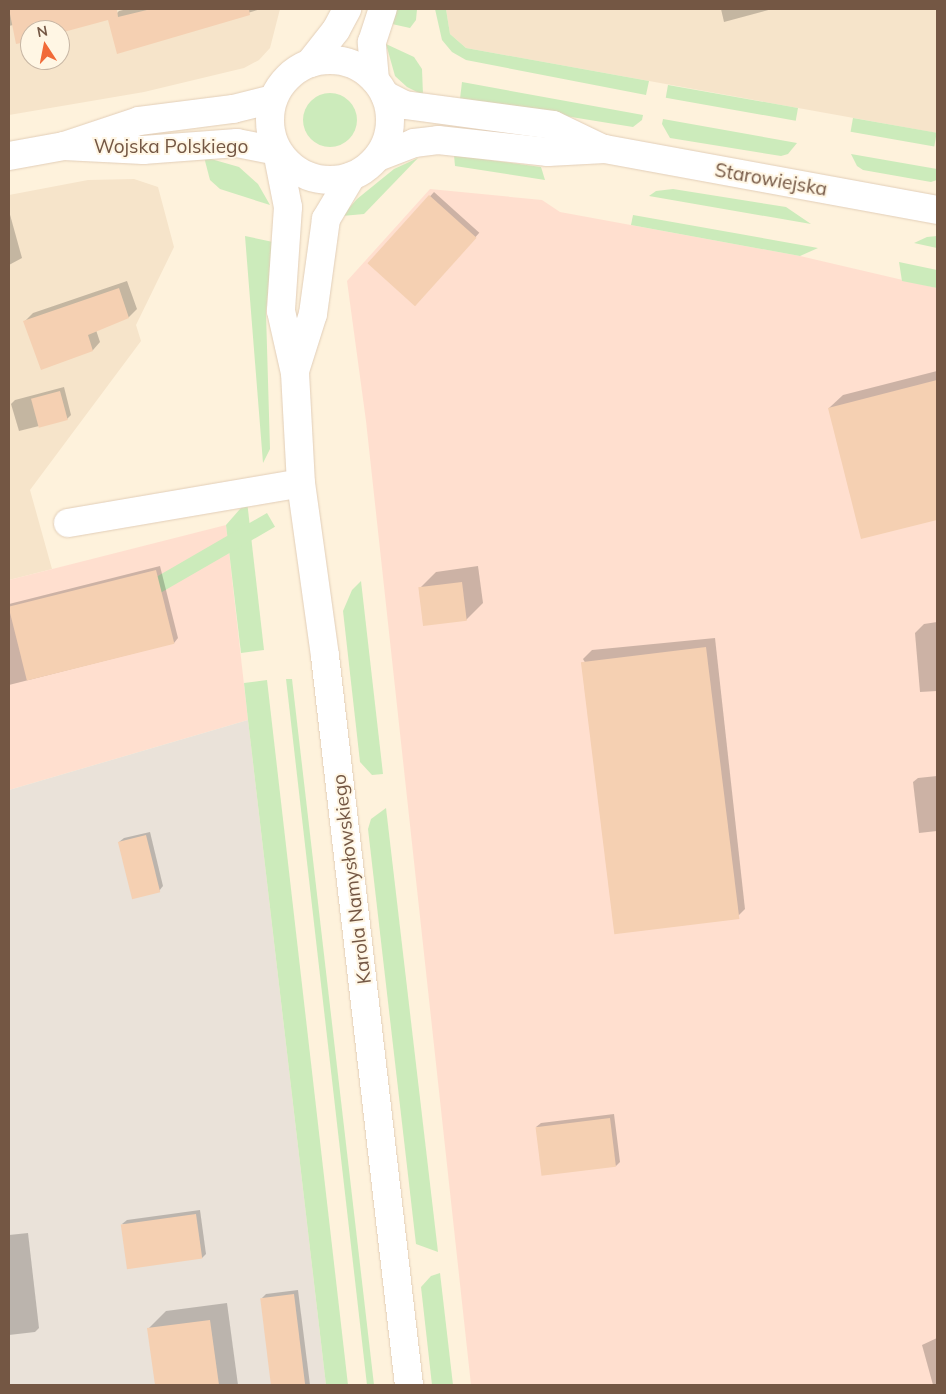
<!DOCTYPE html>
<meta charset="utf-8">
<style>
body{margin:0}
#map{position:relative;width:946px;height:1394px;overflow:hidden;background:#fef2dc;font-family:Mulish,sans-serif}
div>[style]{position:absolute}
.residential>*{inset:0;background:#f6e4ca}
.commercial>*{inset:0;background:#ffdfcf}
.industrial>*{inset:0;background:#eae2d9}
.green>*{inset:0;background:#ccebbb;transform-origin:0 0}
.round{border-radius:50%}
.shadow>*{inset:0;background:#0003;transform-origin:0 0}
.building>*{inset:0;background:#f5d0b2;transform-origin:0 0}
.roads{filter:drop-shadow(0 0 1px #e2ceb8) drop-shadow(0 0 1px #e2ceb8)}
.minor>*{height:28px;margin:-14px;padding:0 14px;transform-origin:14px;border-radius:14px;background:#fff}
.minor>.ring{margin:-14px;padding:0;box-sizing:content-box;background:none;border:28px solid #fff;border-radius:50%}
span{translate:-50% -50%;white-space:nowrap;text-align:center;line-height:1.15;-webkit-text-stroke:4px #fff6e4;paint-order:stroke}
.street-label{font-size:19px;color:#745744}
.frame{position:absolute;inset:0;border:10px solid #745744;pointer-events:none}
.north{position:absolute;left:20px;top:20px;width:50px;height:50px;box-sizing:border-box;background:#fff6e4;border:1px solid #c7b6a4;border-radius:50%;rotate:349deg;font-size:14px;font-weight:700;line-height:20px;text-align:center;color:#745744}
.north::after{content:'';display:block;margin:auto;width:18px;height:22px;background:#f16a38;clip-path:polygon(50% 0,100% 100%,50% 72%,0 100%)}
</style>
<div id="map">
<div class="residential">
<i style="clip-path:polygon(evenodd,9px 9px,280px 9px,270px 48px,259px 60px,244px 68px,144px 92px,9px 115px,9px 9px,30px 30px,60px 30px,60px 60px,30px 60px,30px 30px)"></i>
<i style="clip-path:polygon(446px 9px,937px 9px,937px 133px,466px 48px,450px 34px)"></i>
<i style="clip-path:polygon(134px 179px,158px 187px,174px 247px,136px 325px,141px 341px,30px 490px,52px 569px,9px 580px,9px 195px,88px 180px)"></i>
</div>
<div class="commercial">
<i style="clip-path:polygon(430px 189px,542px 200px,560px 212px,800px 256px,937px 288px,937px 1385px,471px 1385px,366px 421px,347px 281px)"></i>
<i style="clip-path:polygon(226px 525px,248px 720px,9px 790px,9px 580px)"></i>
</div>
<div class="industrial">
<i style="clip-path:polygon(248px 720px,326px 1385px,9px 1385px,9px 790px)"></i>
</div>
<div class="green">
<i style="clip-path:polygon(397px 9px,417px 9px,416px 20px,410px 28px,392px 24px)"></i>
<i style="clip-path:polygon(435px 9px,446px 9px,450px 34px,466px 48px,649px 81px,646px 95px,466px 60px,452px 52px,442px 40px)"></i>
<i style="clip-path:polygon(386px 44px,414px 57px,422px 69px,423px 95px,407px 87px,395px 76px)"></i>
<i style="clip-path:polygon(462px 82px,643px 115px,642px 120px,633px 127px,460px 99px)"></i>
<i style="left:668px;top:85px;width:132px;height:13px;rotate:10deg"></i>
<i class="round" style="left:303px;top:93px;width:54px;height:54px"></i>
<i style="left:853px;top:118px;width:85px;height:14px;rotate:10deg"></i>
<i style="clip-path:polygon(663px 119px,797px 143px,788px 154px,781px 156px,670px 138px,662px 124px)"></i>
<i style="clip-path:polygon(851px 154px,937px 169px,937px 180px,931px 182px,863px 170px,857px 166px)"></i>
<i style="clip-path:polygon(454px 155px,541px 167px,545px 180px,455px 166px)"></i>
<i style="clip-path:polygon(204px 157px,239px 167px,258px 184px,270px 205px,220px 189px,210px 180px)"></i>
<i style="clip-path:polygon(418px 158px,364px 214px,342px 216px,357px 199px,394px 169px)"></i>
<i style="clip-path:polygon(673px 189px,786px 207px,811px 224px,649px 196px,656px 191px)"></i>
<i style="clip-path:polygon(633px 215px,818px 248px,800px 256px,631px 225px)"></i>
<i style="clip-path:polygon(245px 236px,273px 242px,266px 313px,270px 449px,263px 463px)"></i>
<i style="clip-path:polygon(937px 236px,937px 248px,914px 243px,927px 237px)"></i>
<i style="clip-path:polygon(899px 262px,937px 270px,937px 288px,902px 281px)"></i>
<i style="clip-path:polygon(247px 501px,264px 650px,241px 653px,226px 525px)"></i>
<i style="left:267px;top:513px;width:16px;height:133px;rotate:60deg"></i>
<i style="clip-path:polygon(361px 581px,383px 774px,372px 775px,360px 762px,343px 611px,352px 590px)"></i>
<i style="clip-path:polygon(286px 679px,292px 679px,374px 1385px,367px 1385px)"></i>
<i style="clip-path:polygon(267px 680px,348px 1385px,326px 1385px,248px 720px,244px 683px)"></i>
<i style="clip-path:polygon(386px 808px,438px 1252px,416px 1244px,368px 829px,371px 819px)"></i>
<i style="clip-path:polygon(440px 1273px,453px 1385px,432px 1385px,421px 1287px,431px 1276px)"></i>
</div>
<div class="shadow">
<i style="clip-path:polygon(9px 9px,67px 9px,70px 21px,60px 31px,30px 30px,30px 39px,13px 25px,9px 26px)"></i>
<i style="clip-path:polygon(127px 9px,261px 9px,118px 52px,110px 20px,119px 11px)"></i>
<i style="clip-path:polygon(721px 9px,772px 9px,724px 22px)"></i>
<i style="left:434px;top:192px;width:61px;height:96px;rotate:42deg"></i>
<i style="clip-path:polygon(9px 211px,22px 258px,9px 265px)"></i>
<i style="clip-path:polygon(127px 281px,137px 309px,129px 317px,96px 330px,100px 342px,93px 350px,41px 368px,25px 321px,33px 313px)"></i>
<i style="clip-path:polygon(937px 371px,937px 519px,862px 537px,829px 408px,843px 395px)"></i>
<i style="clip-path:polygon(64px 387px,71px 415px,67px 419px,19px 431px,11px 404px,15px 400px)"></i>
<i style="clip-path:polygon(160px 566px,178px 638px,174px 643px,9px 685px,9px 604px)"></i>
<i style="clip-path:polygon(478px 566px,483px 603px,466px 620px,419px 589px,436px 572px)"></i>
<i style="clip-path:polygon(937px 622px,937px 691px,920px 692px,915px 633px,924px 624px)"></i>
<i style="clip-path:polygon(715px 638px,745px 909px,736px 918px,583px 659px,592px 650px)"></i>
<i style="clip-path:polygon(937px 776px,937px 831px,919px 833px,913px 782px,918px 778px)"></i>
<i style="clip-path:polygon(150px 832px,163px 886px,159px 891px,119px 842px,124px 838px)"></i>
<i style="clip-path:polygon(614px 1114px,620px 1162px,616px 1166px,536px 1127px,541px 1123px)"></i>
<i style="clip-path:polygon(200px 1210px,206px 1254px,202px 1258px,122px 1224px,127px 1220px)"></i>
<i style="clip-path:polygon(28px 1233px,39px 1328px,35px 1332px,9px 1335px,9px 1235px)"></i>
<i style="clip-path:polygon(298px 1290px,310px 1385px,273px 1385px,262px 1298px,266px 1294px)"></i>
<i style="clip-path:polygon(227px 1303px,238px 1385px,156px 1385px,149px 1328px,166px 1311px)"></i>
<i style="clip-path:polygon(937px 1338px,937px 1385px,933px 1385px,922px 1345px)"></i>
</div>
<div class="building">
<i style="clip-path:polygon(9px 9px,117px 9px,118px 17px,151px 9px,249px 9px,250px 15px,117px 54px,108px 20px,60px 33px,60px 30px,30px 30px,30px 41px,16px 44px)"></i>
<i style="left:429px;top:195px;width:64px;height:92px;rotate:42deg"></i>
<i style="clip-path:polygon(119px 288px,129px 318px,88px 335px,93px 351px,41px 370px,23px 321px)"></i>
<i style="clip-path:polygon(937px 380px,937px 520px,861px 539px,828px 408px)"></i>
<i style="left:60px;top:391px;width:30px;height:30px;rotate:75deg"></i>
<i style="left:156px;top:570px;width:76px;height:152px;rotate:76deg"></i>
<i style="left:462px;top:582px;width:39px;height:44px;rotate:83deg"></i>
<i style="left:706px;top:647px;width:274px;height:126px;rotate:83deg"></i>
<i style="left:146px;top:835px;width:59px;height:29px;rotate:76deg"></i>
<i style="left:610px;top:1118px;width:49px;height:75px;rotate:83deg"></i>
<i style="left:196px;top:1214px;width:45px;height:76px;rotate:82deg"></i>
<i style="left:294px;top:1294px;width:92px;height:34px;rotate:83deg"></i>
<i style="clip-path:polygon(210px 1320px,219px 1385px,155px 1385px,147px 1328px)"></i>
</div>
<div class="roads">
<div class="minor">
<i class="ring" style="left:270px;top:60px;width:92px;height:92px"></i>
<i style="left:310px;top:63px;width:42px;rotate:-51.8deg"></i>
<i style="left:336px;top:30px;width:24px;rotate:-62deg"></i>
<i style="left:375px;top:80px;width:38px;rotate:-95deg"></i>
<i style="left:372px;top:42px;width:35px;rotate:-72deg"></i>
<i style="left:385px;top:95px;width:22px;rotate:27deg"></i>
<i style="left:405px;top:105px;width:149px;rotate:7.7deg"></i>
<i style="left:553px;top:125px;width:53px;rotate:25.6deg"></i>
<i style="left:64px;top:146px;width:79px;rotate:2.9deg"></i>
<i style="left:143px;top:150px;width:94px;rotate:-4.3deg"></i>
<i style="left:237px;top:143px;width:41px;rotate:11.3deg"></i>
<i style="left:277px;top:151px;width:57px;rotate:78.9deg"></i>
<i style="left:288px;top:207px;width:104px;rotate:93.9deg"></i>
<i style="left:281px;top:311px;width:64px;rotate:77.3deg"></i>
<i style="left:295px;top:373px;width:110px;rotate:86.9deg"></i>
<i style="left:301px;top:483px;width:175px;rotate:82.1deg"></i>
<i style="left:325px;top:656px;width:734px;rotate:83.43deg"></i>
<i style="left:9px;top:156px;width:56px;rotate:-10.3deg"></i>
<i style="left:64px;top:146px;width:79px;rotate:-18.4deg"></i>
<i style="left:139px;top:121px;width:95px;rotate:-7.3deg"></i>
<i style="left:233px;top:109px;width:41px;rotate:-14deg"></i>
<i style="left:378px;top:157px;width:39px;rotate:-21deg"></i>
<i style="left:414px;top:143px;width:24px;rotate:-7deg"></i>
<i style="left:438px;top:140px;width:111px;rotate:6.2deg"></i>
<i style="left:548px;top:152px;width:57px;rotate:-3deg"></i>
<i style="left:605px;top:149px;width:338px;rotate:10.4deg"></i>
<i style="left:295px;top:371px;width:60px;rotate:-72.5deg"></i>
<i style="left:313px;top:314px;width:96px;rotate:-82.2deg"></i>
<i style="left:326px;top:219px;width:49px;rotate:-59.2deg"></i>
<i style="left:68px;top:523px;width:236px;rotate:-9.7deg"></i>
</div>
</div>
<div class="street-label">
<span style="left:171px;top:147px">Wojska Polskiego</span>
<span style="left:771px;top:180px;rotate:10deg">Starowiejska</span>
<span style="left:352px;top:879px;rotate:-97deg">Karola Namysłowskiego</span>
</div>
<div class="frame"></div>
<div class="north">N</div>
</div>
